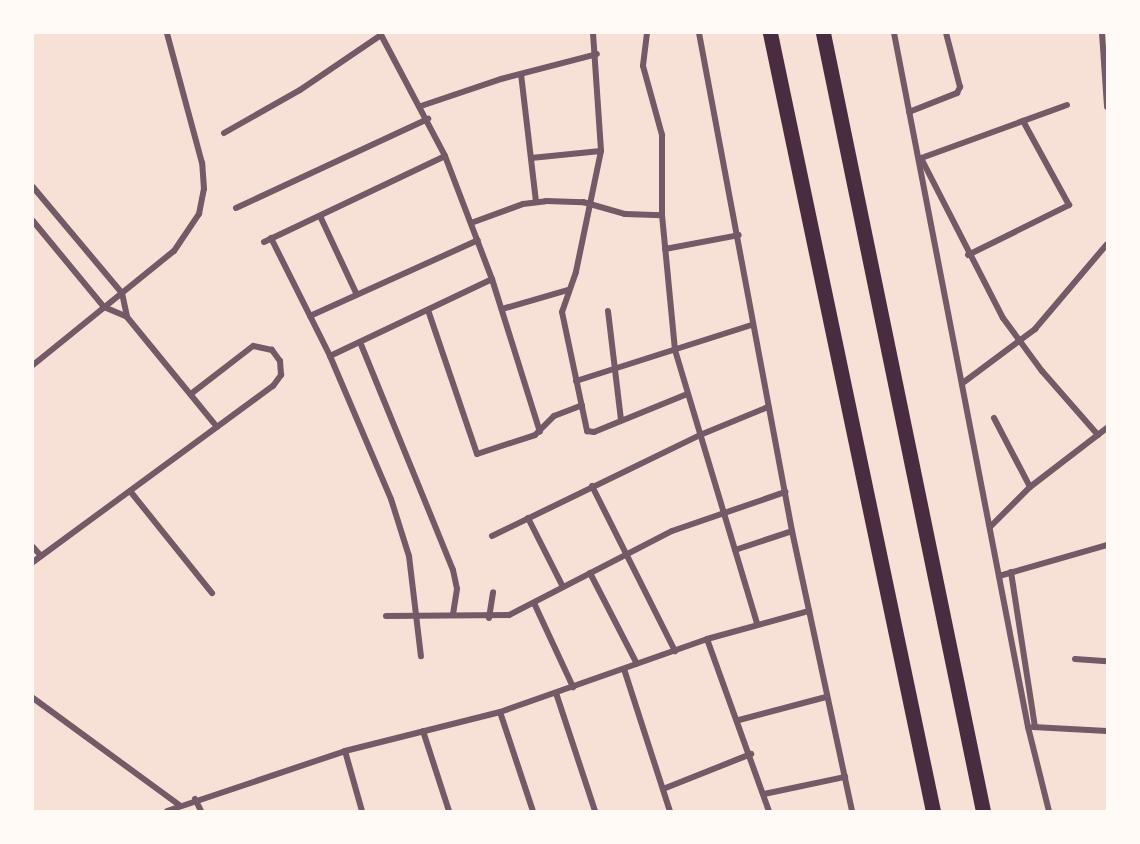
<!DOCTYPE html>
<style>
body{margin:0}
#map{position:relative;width:1140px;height:844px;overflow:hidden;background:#f7e1d7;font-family:Poppins,sans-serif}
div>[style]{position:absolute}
.minor>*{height:6px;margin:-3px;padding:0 3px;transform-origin:3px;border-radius:3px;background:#755966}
.motorway>*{height:15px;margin:-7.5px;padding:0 7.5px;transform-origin:7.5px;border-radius:7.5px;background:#4a2c40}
span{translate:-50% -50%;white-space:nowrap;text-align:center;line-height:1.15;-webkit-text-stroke:6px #fffaf5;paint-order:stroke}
.frame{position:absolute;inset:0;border:34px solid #fffaf5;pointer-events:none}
</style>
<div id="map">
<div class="minor">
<i style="left:380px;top:33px;width:139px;rotate:62.1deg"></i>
<i style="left:445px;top:156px;width:132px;rotate:69.1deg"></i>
<i style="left:492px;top:279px;width:160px;rotate:72.6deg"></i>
<i style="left:593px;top:33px;width:118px;rotate:86.1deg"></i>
<i style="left:601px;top:151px;width:124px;rotate:101.7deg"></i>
<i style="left:576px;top:272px;width:42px;rotate:109.3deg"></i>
<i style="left:562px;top:312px;width:122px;rotate:78.1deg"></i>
<i style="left:587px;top:431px;width:7px;rotate:8deg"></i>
<i style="left:594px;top:432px;width:100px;rotate:-22.2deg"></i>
<i style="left:647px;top:33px;width:33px;rotate:97deg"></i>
<i style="left:643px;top:66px;width:72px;rotate:74.6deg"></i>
<i style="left:662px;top:135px;width:80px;rotate:90deg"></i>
<i style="left:662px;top:215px;width:136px;rotate:84.5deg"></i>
<i style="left:675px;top:350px;width:285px;rotate:73.3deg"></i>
<i style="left:699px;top:33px;width:507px;rotate:79.42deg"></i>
<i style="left:792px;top:531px;width:286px;rotate:77.9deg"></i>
<i style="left:894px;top:33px;width:707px;rotate:79.07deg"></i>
<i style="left:1028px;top:727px;width:87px;rotate:76deg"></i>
<i style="left:1102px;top:33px;width:74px;rotate:86.1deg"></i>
<i style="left:521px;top:74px;width:129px;rotate:83.3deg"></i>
<i style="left:1067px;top:105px;width:155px;rotate:160deg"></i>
<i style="left:921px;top:158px;width:180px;rotate:62.9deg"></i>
<i style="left:1003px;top:318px;width:66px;rotate:53.7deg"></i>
<i style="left:1042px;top:371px;width:85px;rotate:48.8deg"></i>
<i style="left:421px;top:106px;width:84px;rotate:-18.6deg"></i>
<i style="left:501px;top:79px;width:99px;rotate:-14.6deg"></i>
<i style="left:909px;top:112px;width:52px;rotate:-21.6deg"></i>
<i style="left:957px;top:93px;width:7px;rotate:-63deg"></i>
<i style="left:960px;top:87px;width:56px;rotate:-104.5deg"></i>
<i style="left:224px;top:133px;width:87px;rotate:-29.5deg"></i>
<i style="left:300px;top:90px;width:98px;rotate:-34.2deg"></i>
<i style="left:531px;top:158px;width:70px;rotate:-5.7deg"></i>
<i style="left:33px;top:187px;width:138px;rotate:50deg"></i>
<i style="left:122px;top:293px;width:25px;rotate:78deg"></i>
<i style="left:127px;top:317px;width:142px;rotate:50.7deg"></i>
<i style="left:236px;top:208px;width:212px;rotate:-24.9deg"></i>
<i style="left:320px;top:216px;width:87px;rotate:64.9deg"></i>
<i style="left:33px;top:221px;width:112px;rotate:50.5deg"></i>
<i style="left:104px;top:307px;width:25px;rotate:23deg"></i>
<i style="left:471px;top:223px;width:55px;rotate:-20.1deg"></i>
<i style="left:523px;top:204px;width:23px;rotate:-7deg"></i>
<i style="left:546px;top:201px;width:37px;rotate:2deg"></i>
<i style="left:583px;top:202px;width:44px;rotate:15.9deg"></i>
<i style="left:625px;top:214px;width:37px;rotate:2deg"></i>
<i style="left:271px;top:238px;width:132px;rotate:63.4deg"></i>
<i style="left:330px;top:356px;width:155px;rotate:66.9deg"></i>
<i style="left:391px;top:499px;width:60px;rotate:72.5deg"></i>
<i style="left:409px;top:556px;width:101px;rotate:83.2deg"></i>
<i style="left:264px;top:242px;width:200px;rotate:-25.4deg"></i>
<i style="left:665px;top:249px;width:75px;rotate:-10.7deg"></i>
<i style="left:968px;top:255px;width:113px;rotate:-26.3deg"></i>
<i style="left:1069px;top:205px;width:96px;rotate:-118.7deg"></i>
<i style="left:502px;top:309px;width:69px;rotate:-16.1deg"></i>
<i style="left:428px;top:310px;width:152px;rotate:71.2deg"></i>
<i style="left:477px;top:454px;width:61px;rotate:-18.1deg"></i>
<i style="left:535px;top:435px;width:27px;rotate:-45deg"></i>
<i style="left:554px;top:416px;width:30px;rotate:-21deg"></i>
<i style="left:608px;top:311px;width:110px;rotate:83.2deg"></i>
<i style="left:310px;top:316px;width:184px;rotate:-24.3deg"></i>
<i style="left:360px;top:342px;width:246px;rotate:67.8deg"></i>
<i style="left:453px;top:570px;width:19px;rotate:78deg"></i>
<i style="left:457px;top:589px;width:25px;rotate:99deg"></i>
<i style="left:330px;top:356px;width:179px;rotate:-25.4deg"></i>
<i style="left:33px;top:365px;width:181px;rotate:-39deg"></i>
<i style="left:174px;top:251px;width:45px;rotate:-56deg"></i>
<i style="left:199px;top:214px;width:25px;rotate:-79deg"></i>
<i style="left:204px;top:189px;width:26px;rotate:-94deg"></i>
<i style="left:202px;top:163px;width:135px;rotate:-105.1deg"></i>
<i style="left:576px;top:381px;width:185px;rotate:-17.7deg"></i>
<i style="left:964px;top:382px;width:89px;rotate:-36.7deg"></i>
<i style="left:1035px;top:329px;width:111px;rotate:-49.7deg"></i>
<i style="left:994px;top:418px;width:78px;rotate:62.4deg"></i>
<i style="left:592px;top:486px;width:185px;rotate:63.3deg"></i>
<i style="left:130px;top:491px;width:131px;rotate:51.2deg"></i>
<i style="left:528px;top:518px;width:77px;rotate:63.1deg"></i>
<i style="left:990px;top:527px;width:57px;rotate:-45deg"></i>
<i style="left:1030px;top:487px;width:97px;rotate:-37.5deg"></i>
<i style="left:492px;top:536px;width:231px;rotate:-25.9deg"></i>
<i style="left:700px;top:435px;width:74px;rotate:-22.4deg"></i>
<i style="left:33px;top:547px;width:12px;rotate:48deg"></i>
<i style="left:735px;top:550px;width:60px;rotate:-18.4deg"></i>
<i style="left:33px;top:562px;width:298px;rotate:-36.3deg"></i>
<i style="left:273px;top:386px;width:14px;rotate:-54deg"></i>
<i style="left:281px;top:375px;width:14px;rotate:-94deg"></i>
<i style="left:280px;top:361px;width:14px;rotate:-126deg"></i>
<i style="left:272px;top:350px;width:19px;rotate:-168deg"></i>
<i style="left:253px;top:346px;width:78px;rotate:142.3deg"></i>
<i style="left:1011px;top:572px;width:157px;rotate:81.2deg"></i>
<i style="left:590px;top:573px;width:102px;rotate:62.7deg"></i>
<i style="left:999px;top:576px;width:112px;rotate:-16deg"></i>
<i style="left:534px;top:603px;width:93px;rotate:65.1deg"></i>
<i style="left:386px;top:616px;width:123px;rotate:-0.5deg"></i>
<i style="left:509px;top:615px;width:183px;rotate:-27.3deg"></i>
<i style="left:672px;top:531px;width:120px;rotate:-19deg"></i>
<i style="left:489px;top:618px;width:26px;rotate:-81deg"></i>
<i style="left:707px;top:639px;width:183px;rotate:70.2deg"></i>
<i style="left:1075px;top:659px;width:32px;rotate:4deg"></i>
<i style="left:624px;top:669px;width:149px;rotate:72.1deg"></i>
<i style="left:556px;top:693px;width:124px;rotate:71.7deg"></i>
<i style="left:33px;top:698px;width:181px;rotate:36.2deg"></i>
<i style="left:500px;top:712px;width:104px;rotate:71.6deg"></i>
<i style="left:739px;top:720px;width:90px;rotate:-14.8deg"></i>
<i style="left:1033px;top:727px;width:74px;rotate:3.1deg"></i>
<i style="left:423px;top:731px;width:84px;rotate:72deg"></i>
<i style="left:345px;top:751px;width:62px;rotate:74.2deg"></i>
<i style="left:663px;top:789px;width:95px;rotate:-21.7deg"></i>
<i style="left:764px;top:794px;width:83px;rotate:-11.9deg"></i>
<i style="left:195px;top:799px;width:13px;rotate:63deg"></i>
<i style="left:167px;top:811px;width:188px;rotate:-18.6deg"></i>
<i style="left:345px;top:751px;width:160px;rotate:-14.1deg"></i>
<i style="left:500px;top:712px;width:219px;rotate:-19.4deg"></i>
<i style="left:707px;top:639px;width:106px;rotate:-15.4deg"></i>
</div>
<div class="motorway">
<i style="left:770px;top:33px;width:795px;rotate:78.17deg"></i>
<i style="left:823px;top:33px;width:794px;rotate:78.38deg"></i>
</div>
<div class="frame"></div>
</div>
